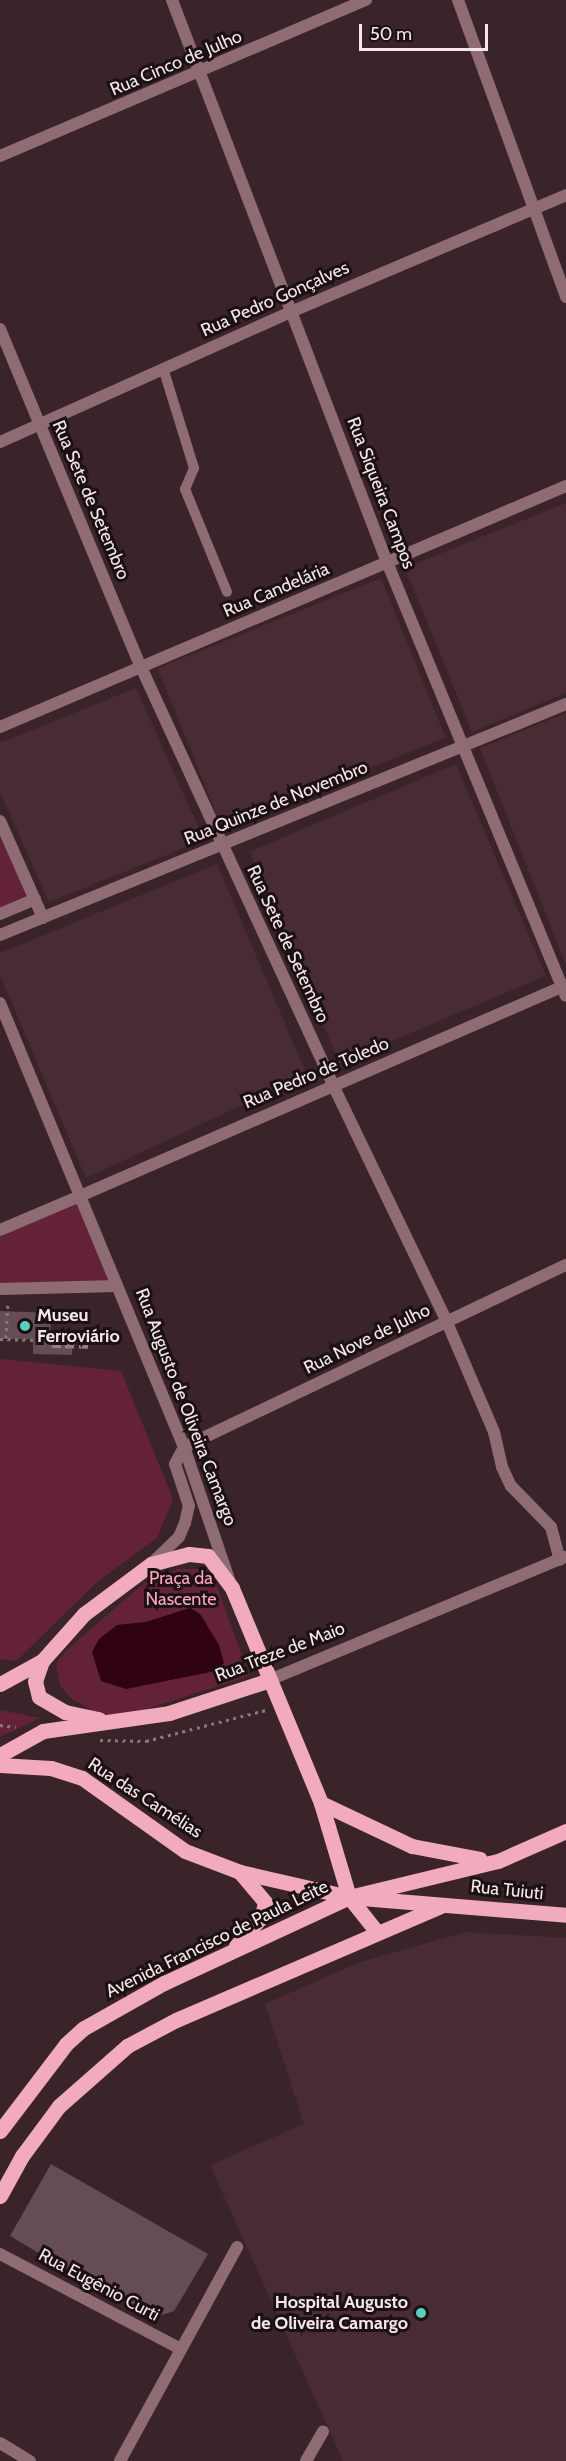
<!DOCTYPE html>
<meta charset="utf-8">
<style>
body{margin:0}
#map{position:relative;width:566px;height:2461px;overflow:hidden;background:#3a242a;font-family:Cabin,sans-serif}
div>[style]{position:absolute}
.built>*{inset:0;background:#482b33;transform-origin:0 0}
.green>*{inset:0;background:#642239}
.water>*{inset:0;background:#300013}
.building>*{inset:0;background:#654d53}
.path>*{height:3px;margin-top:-1.5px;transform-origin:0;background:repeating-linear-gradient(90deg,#8a777c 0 3px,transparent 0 7.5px)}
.service>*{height:10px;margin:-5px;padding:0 5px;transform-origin:5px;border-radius:5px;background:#8f6b74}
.minor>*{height:12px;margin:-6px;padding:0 6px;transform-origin:6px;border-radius:6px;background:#8f6b74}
.tertiary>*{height:12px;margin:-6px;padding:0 6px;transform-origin:6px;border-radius:6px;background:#8f6b74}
.primary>*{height:15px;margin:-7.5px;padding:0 7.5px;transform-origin:7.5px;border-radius:7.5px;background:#f2aabd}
.rail>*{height:4.5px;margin-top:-2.25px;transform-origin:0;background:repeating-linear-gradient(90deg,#928084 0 9px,transparent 0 13.5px)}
.dots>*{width:16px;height:16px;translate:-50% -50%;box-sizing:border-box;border:3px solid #1b1113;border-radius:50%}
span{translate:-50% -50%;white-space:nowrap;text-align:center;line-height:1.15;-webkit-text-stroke:6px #1b1113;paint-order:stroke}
.street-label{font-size:18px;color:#f5e6e9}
.poi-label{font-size:18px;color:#f5e6e9;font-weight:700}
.left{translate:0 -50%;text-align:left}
.right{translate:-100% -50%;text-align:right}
.park-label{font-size:18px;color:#fea6bf}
.scale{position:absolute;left:359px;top:24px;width:129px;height:27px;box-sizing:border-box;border:3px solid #f5e6e9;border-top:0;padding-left:8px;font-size:18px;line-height:21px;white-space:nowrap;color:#f5e6e9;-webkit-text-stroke:4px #1b1113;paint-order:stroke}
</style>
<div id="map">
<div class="built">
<i style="clip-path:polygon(566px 503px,566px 693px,472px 732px,405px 568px)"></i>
<i style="left:381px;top:578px;width:172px;height:241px;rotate:68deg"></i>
<i style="clip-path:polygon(136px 688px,204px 840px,49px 902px,0 792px,0 743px)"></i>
<i style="clip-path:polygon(566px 713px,566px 965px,480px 748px)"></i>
<i style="left:456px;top:764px;width:230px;height:224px;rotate:67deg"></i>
<i style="clip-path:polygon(217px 864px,307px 1075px,86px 1178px,0 975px,0 953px)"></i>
<i style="clip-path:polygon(466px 1932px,566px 1938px,566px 2461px,343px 2461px,210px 2165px,304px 2124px,265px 2004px,360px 1962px)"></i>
</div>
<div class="green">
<i style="clip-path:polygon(0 821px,35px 899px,0 914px)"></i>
<i style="clip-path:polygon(80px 1196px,117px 1286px,0 1289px,0 1230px)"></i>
<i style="clip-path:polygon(0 1359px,121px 1371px,173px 1499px,157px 1538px,98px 1581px,16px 1661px,0 1659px)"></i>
<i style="clip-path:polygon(evenodd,178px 1569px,205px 1569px,217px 1586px,249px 1676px,110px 1721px,72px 1699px,60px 1686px,56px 1664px,66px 1651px,144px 1583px,178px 1569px,190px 1608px,200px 1614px,219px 1645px,215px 1671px,126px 1689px,115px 1683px,117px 1625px,146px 1622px,190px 1608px)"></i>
<i style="clip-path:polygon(0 1710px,40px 1718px,0 1737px)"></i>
</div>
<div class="water">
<i style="clip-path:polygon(190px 1608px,200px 1614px,219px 1645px,224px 1663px,215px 1671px,126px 1689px,101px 1681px,92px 1652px,99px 1639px,117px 1625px,146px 1622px)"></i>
</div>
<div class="building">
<i style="clip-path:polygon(0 1311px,51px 1313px,50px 1340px,72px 1341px,72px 1355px,33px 1354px,33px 1339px,0 1339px)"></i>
<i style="clip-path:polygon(51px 2164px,208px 2254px,174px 2311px,150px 2319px,10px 2236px)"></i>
</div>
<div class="path">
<i style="left:6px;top:1338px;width:35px;rotate:-87deg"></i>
<i style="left:0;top:1339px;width:79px;rotate:1.5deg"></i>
<i style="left:0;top:1725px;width:16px;rotate:7deg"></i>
<i style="left:100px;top:1740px;width:46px;rotate:1.2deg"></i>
<i style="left:146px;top:1741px;width:124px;rotate:-14.5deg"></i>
</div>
<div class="service">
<i style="left:163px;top:368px;width:105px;rotate:72.8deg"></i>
<i style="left:194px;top:468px;width:23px;rotate:113deg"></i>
<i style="left:185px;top:489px;width:111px;rotate:67.8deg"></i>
</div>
<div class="minor">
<i style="left:172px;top:0;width:602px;rotate:69.07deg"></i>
<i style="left:387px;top:562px;width:469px;rotate:67.6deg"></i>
<i style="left:458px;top:0;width:316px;rotate:70deg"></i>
<i style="left:0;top:156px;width:398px;rotate:-23.1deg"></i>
<i style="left:0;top:329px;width:366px;rotate:67.4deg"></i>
<i style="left:141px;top:667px;width:460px;rotate:65.3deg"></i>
<i style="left:333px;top:1085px;width:261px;rotate:64.3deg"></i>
<i style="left:446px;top:1320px;width:122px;rotate:66.8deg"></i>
<i style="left:494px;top:1432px;width:36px;rotate:77deg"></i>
<i style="left:502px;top:1467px;width:21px;rotate:65deg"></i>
<i style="left:511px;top:1486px;width:57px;rotate:45.7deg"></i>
<i style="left:551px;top:1527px;width:34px;rotate:75deg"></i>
<i style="left:0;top:442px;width:321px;rotate:-24.1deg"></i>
<i style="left:293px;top:311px;width:297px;rotate:-23deg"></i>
<i style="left:0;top:821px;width:106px;rotate:66.1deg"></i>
<i style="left:0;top:914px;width:38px;rotate:-23deg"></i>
<i style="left:0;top:1230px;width:87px;rotate:-23deg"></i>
<i style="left:0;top:1289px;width:117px;rotate:-1.5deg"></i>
<i style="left:184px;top:1447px;width:423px;rotate:-25.5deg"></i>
<i style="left:267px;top:1681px;width:323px;rotate:-22.6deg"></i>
<i style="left:0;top:2254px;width:204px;rotate:27.7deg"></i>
<i style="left:120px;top:2461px;width:244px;rotate:-61.3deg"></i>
<i style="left:306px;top:2461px;width:34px;rotate:-60deg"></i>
</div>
<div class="tertiary">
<i style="left:0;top:727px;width:615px;rotate:-23.06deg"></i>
<i style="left:0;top:935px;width:611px;rotate:-22.2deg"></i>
<i style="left:0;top:1003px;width:481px;rotate:67.5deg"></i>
<i style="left:184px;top:1447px;width:143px;rotate:71.2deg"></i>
<i style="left:80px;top:1196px;width:530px;rotate:-23.47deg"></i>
<i style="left:152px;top:1563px;width:37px;rotate:-44deg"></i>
<i style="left:179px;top:1537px;width:15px;rotate:-67deg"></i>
<i style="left:185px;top:1523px;width:17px;rotate:-77deg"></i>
<i style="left:189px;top:1506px;width:44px;rotate:-108.4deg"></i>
<i style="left:175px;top:1464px;width:19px;rotate:-62deg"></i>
<i style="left:0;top:2443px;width:35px;rotate:31deg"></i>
</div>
<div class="primary">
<i style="left:42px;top:1661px;width:21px;rotate:109deg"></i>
<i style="left:35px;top:1681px;width:16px;rotate:76deg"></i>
<i style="left:39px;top:1697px;width:30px;rotate:30deg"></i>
<i style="left:65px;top:1712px;width:35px;rotate:12deg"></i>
<i style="left:0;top:1684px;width:48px;rotate:-28.7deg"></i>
<i style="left:42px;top:1661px;width:63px;rotate:-48.2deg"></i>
<i style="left:84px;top:1614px;width:84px;rotate:-36.7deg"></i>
<i style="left:151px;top:1564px;width:39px;rotate:-15deg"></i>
<i style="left:189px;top:1554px;width:19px;rotate:6deg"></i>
<i style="left:208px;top:1556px;width:40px;rotate:53deg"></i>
<i style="left:232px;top:1588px;width:233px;rotate:67.5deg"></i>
<i style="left:321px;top:1803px;width:98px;rotate:73.4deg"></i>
<i style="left:349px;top:1897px;width:43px;rotate:51.5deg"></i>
<i style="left:0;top:1755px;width:49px;rotate:-29.2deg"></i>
<i style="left:43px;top:1731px;width:127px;rotate:-8.1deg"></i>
<i style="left:169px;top:1713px;width:103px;rotate:-18.1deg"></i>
<i style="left:0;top:1765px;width:51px;rotate:3.4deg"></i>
<i style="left:51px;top:1768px;width:33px;rotate:18deg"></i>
<i style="left:82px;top:1778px;width:126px;rotate:35.3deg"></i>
<i style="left:185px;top:1851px;width:59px;rotate:20.9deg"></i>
<i style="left:240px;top:1872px;width:112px;rotate:12.9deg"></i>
<i style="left:349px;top:1897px;width:218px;rotate:4.7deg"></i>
<i style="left:321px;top:1803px;width:101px;rotate:25.3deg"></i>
<i style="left:412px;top:1846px;width:69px;rotate:10.8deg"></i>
<i style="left:236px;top:1946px;width:40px;rotate:-49deg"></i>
<i style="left:262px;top:1916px;width:14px;rotate:-78deg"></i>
<i style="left:265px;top:1902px;width:39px;rotate:-130deg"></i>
<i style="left:0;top:2131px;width:109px;rotate:-52.8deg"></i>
<i style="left:66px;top:2044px;width:24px;rotate:-42deg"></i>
<i style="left:84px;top:2028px;width:92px;rotate:-29.4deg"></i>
<i style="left:164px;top:1983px;width:204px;rotate:-24.9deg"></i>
<i style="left:349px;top:1897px;width:153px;rotate:-13.6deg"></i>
<i style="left:498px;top:1861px;width:74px;rotate:-23.8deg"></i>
<i style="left:0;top:2196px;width:46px;rotate:-61.2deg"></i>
<i style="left:22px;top:2156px;width:62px;rotate:-53.5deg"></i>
<i style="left:59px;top:2106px;width:91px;rotate:-41.4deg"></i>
<i style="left:127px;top:2046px;width:55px;rotate:-28deg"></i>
<i style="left:176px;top:2020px;width:288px;rotate:-23.3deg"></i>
</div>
<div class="rail">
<i style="left:52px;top:1345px;width:39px;rotate:1deg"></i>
</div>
<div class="dots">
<i style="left:25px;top:1326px;background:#5bcebc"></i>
<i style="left:421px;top:2313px;background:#5bcebc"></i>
</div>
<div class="street-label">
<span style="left:176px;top:63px;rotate:-23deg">Rua Cinco de Julho</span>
<span style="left:275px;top:299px;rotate:-24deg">Rua Pedro Gonçalves</span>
<span style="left:381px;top:493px;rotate:69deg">Rua Siqueira Campos</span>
<span style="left:91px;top:500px;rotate:67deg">Rua Sete de Setembro</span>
<span style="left:276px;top:590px;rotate:-23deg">Rua Candelária</span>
<span style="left:276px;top:803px;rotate:-22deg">Rua Quinze de Novembro</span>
<span style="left:288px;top:944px;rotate:65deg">Rua Sete de Setembro</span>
<span style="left:316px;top:1073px;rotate:-23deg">Rua Pedro de Toledo</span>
<span style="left:367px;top:1339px;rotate:-26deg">Rua Nove de Julho</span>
<span style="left:186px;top:1407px;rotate:69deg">Rua Augusto de Oliveira Camargo</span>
<span style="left:280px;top:1652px;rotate:-21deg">Rua Treze de Maio</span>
<span style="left:145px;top:1798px;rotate:33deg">Rua das Camélias</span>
<span style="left:507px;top:1890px;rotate:6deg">Rua Tuiuti</span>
<span style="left:217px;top:1939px;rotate:-26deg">Avenida Francisco de Paula Leite</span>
<span style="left:99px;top:2285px;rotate:28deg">Rua Eugênio Curti</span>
</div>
<div class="poi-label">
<span class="left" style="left:37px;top:1326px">Museu<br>Ferroviário</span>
<span class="right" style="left:408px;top:2313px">Hospital Augusto<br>de Oliveira Camargo</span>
</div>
<div class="park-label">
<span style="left:181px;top:1589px">Praça da<br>Nascente</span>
</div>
<div class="scale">50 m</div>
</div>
